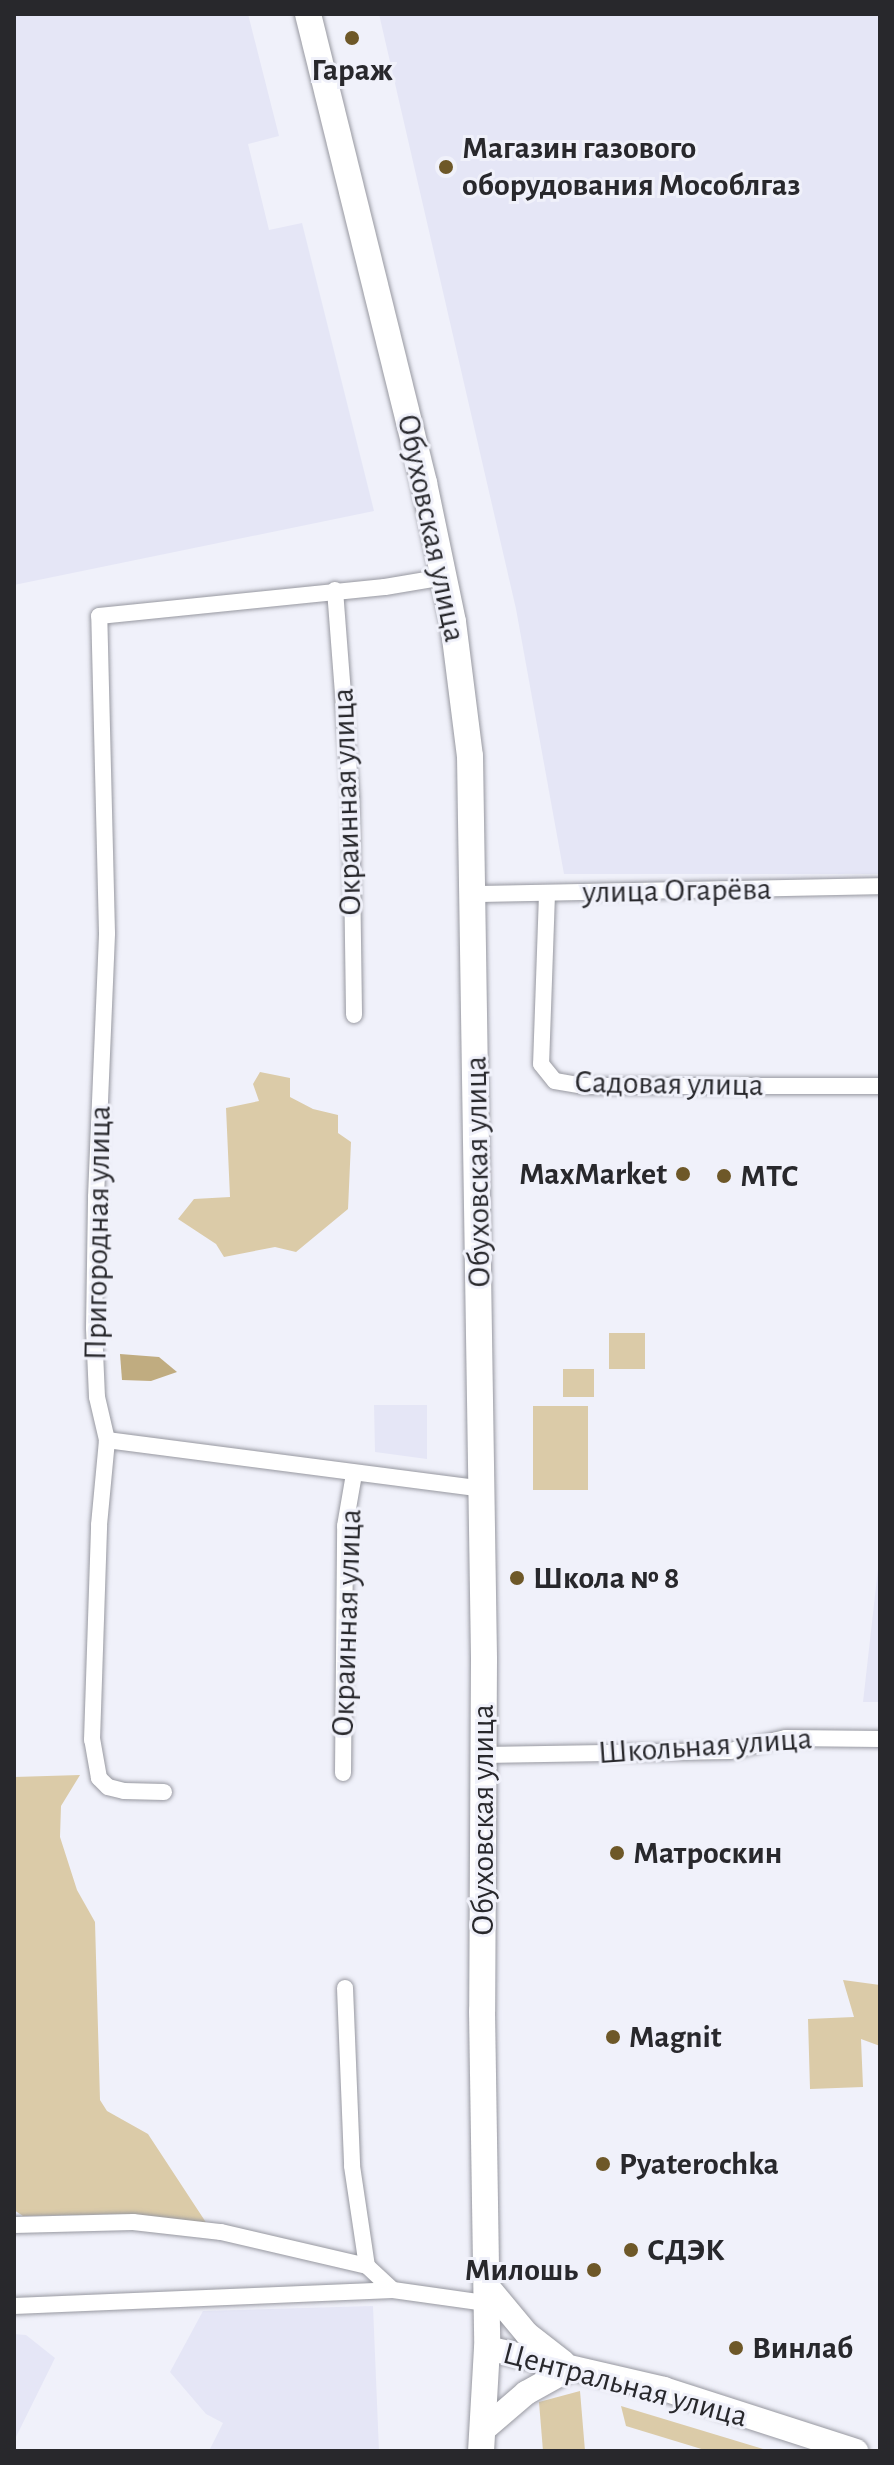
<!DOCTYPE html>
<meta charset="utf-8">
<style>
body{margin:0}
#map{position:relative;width:894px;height:2465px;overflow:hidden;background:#f0f1fa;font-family:"Alegreya Sans",sans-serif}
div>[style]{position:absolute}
.built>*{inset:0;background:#e5e6f6}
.green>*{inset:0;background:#dbcba8;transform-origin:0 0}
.water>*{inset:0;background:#c0ac80}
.roads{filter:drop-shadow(0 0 2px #9798a0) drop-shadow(0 0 2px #9798a0)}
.street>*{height:16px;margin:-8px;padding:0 8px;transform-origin:8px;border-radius:8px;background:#fff}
.secondary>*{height:24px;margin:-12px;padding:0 12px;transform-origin:12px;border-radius:12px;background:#fff}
.primary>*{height:26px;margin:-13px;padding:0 13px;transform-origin:13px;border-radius:13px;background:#fff}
.dots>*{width:22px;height:22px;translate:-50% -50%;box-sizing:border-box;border:4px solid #f0f1fa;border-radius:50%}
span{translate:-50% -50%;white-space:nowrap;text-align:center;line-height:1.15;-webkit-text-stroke:6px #f0f1fa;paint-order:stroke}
.poi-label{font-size:32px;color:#28282c;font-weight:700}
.left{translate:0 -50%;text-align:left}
.right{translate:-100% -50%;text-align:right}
.street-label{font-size:32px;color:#28282c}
.frame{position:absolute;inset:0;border:16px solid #28282c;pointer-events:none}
</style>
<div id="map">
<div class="built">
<i style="clip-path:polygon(14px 14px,248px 14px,279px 136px,248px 144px,269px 230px,302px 223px,374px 511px,14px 585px)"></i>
<i style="clip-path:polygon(379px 14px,880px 14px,880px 874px,564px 874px,516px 609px)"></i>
<i style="clip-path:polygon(374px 1405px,427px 1405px,427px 1459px,375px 1452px)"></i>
<i style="clip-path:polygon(880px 1551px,880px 1702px,863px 1702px)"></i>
<i style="clip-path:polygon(373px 2306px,379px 2451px,209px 2451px,223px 2423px,206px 2414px,170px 2372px,203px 2311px)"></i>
<i style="clip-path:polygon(14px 2334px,26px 2335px,55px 2358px,14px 2441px)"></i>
</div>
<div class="green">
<i style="clip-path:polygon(260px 1072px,290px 1078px,290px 1097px,313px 1109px,338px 1115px,338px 1133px,351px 1142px,348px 1209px,296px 1252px,275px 1247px,224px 1257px,216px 1244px,178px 1219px,194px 1199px,230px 1197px,226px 1108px,259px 1101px,253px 1084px)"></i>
<i style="left:645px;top:1333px;width:36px;height:36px;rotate:90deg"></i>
<i style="left:563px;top:1369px;width:31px;height:28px"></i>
<i style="left:533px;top:1406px;width:55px;height:84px"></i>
<i style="clip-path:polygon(80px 1775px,61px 1806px,60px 1837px,77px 1890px,95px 1922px,100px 2100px,107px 2111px,148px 2134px,207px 2224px,131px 2214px,23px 2216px,14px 2210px,14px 1777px)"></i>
<i style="clip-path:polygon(843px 1980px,880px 1985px,880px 2046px,861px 2039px,863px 2087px,810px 2089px,808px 2019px,854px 2017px)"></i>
<i style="clip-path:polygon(580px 2391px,585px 2451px,543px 2451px,539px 2402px)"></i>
<i style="clip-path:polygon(621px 2406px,770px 2451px,708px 2451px,626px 2426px)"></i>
</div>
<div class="water">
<i style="clip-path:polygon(120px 1354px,159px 1357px,177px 1372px,151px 1381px,122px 1380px)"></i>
</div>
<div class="roads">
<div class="street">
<i style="left:335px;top:590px;width:208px;rotate:85.6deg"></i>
<i style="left:351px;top:797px;width:218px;rotate:89.2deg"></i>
<i style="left:475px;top:894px;width:405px;rotate:-1.1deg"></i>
<i style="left:547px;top:894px;width:170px;rotate:92deg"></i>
<i style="left:541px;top:1064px;width:22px;rotate:51deg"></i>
<i style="left:555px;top:1081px;width:27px;rotate:10deg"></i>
<i style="left:582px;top:1086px;width:298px"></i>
<i style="left:107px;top:1440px;width:378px;rotate:7.4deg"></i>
<i style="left:483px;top:1755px;width:247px;rotate:-0.9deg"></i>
<i style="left:730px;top:1751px;width:57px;rotate:-13.1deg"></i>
<i style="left:786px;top:1738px;width:94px;rotate:0.6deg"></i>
<i style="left:343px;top:1773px;width:247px;rotate:-89.5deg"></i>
<i style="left:345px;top:1526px;width:53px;rotate:-80.2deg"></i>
<i style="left:164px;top:1792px;width:40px;rotate:-178.6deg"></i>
<i style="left:124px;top:1791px;width:16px;rotate:-166deg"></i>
<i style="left:108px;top:1787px;width:13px;rotate:-135deg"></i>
<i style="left:99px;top:1778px;width:39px;rotate:-100deg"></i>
<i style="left:92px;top:1740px;width:215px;rotate:-88.1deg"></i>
<i style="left:99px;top:1525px;width:85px;rotate:-84.6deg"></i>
<i style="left:107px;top:1440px;width:44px;rotate:-103.1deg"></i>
<i style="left:97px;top:1397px;width:69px;rotate:-92.5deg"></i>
<i style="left:94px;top:1328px;width:131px;rotate:-89.1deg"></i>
<i style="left:96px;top:1197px;width:264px;rotate:-87.6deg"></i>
<i style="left:107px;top:933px;width:317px;rotate:-91.4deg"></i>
<i style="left:99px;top:616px;width:287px;rotate:-5.8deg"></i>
<i style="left:385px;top:587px;width:60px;rotate:-9.6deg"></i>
<i style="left:345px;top:1988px;width:178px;rotate:87.7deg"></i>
<i style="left:352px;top:2166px;width:101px;rotate:81.5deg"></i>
<i style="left:14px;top:2225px;width:119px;rotate:-1.4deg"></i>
<i style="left:133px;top:2222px;width:89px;rotate:6.5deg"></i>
<i style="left:221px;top:2232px;width:150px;rotate:13.1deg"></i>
<i style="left:367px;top:2266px;width:35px;rotate:43deg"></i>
<i style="left:14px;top:2306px;width:379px;rotate:-2.4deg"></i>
<i style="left:393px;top:2290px;width:94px;rotate:8deg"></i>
</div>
<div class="secondary">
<i style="left:487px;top:2286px;width:62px;rotate:50.2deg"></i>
<i style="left:527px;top:2334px;width:46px;rotate:37.9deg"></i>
<i style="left:487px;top:2348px;width:182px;rotate:13deg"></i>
<i style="left:664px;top:2389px;width:202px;rotate:17.9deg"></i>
<i style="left:483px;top:2430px;width:57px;rotate:-40.7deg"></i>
<i style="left:526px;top:2393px;width:51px;rotate:-29.1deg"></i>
</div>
<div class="primary">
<i style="left:308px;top:14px;width:483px;rotate:76.1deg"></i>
<i style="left:424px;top:483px;width:142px;rotate:78.2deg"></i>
<i style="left:453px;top:622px;width:135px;rotate:82.8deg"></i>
<i style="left:470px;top:756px;width:904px;rotate:89.11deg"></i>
<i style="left:484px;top:1660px;width:351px;rotate:90.3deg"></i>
<i style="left:482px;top:2011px;width:337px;rotate:89.1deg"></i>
<i style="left:487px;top:2348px;width:103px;rotate:93.3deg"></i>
</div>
</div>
<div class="dots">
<i style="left:352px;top:38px;background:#6e5828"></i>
<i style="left:446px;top:167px;background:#6e5828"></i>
<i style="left:683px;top:1174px;background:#6e5828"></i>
<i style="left:724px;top:1176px;background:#6e5828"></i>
<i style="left:517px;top:1578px;background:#6e5828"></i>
<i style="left:617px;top:1853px;background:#6e5828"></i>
<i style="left:613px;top:2037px;background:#6e5828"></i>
<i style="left:603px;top:2164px;background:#6e5828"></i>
<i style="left:631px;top:2250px;background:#6e5828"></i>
<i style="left:594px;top:2270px;background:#6e5828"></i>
<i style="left:736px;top:2348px;background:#6e5828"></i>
</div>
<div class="poi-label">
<span style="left:352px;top:70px">Гараж</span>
<span class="left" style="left:462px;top:167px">Магазин газового<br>оборудования Мособлгаз</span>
<span class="right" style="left:667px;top:1174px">MaxMarket</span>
<span class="left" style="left:740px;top:1176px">МТС</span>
<span class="left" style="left:533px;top:1578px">Школа № 8</span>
<span class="left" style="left:633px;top:1853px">Матроскин</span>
<span class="left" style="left:629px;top:2037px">Magnit</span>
<span class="left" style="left:619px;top:2164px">Pyaterochka</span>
<span class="left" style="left:647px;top:2250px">СДЭК</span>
<span class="right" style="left:578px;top:2270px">Милошь</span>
<span class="left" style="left:752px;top:2348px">Винлаб</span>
</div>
<div class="street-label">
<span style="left:431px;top:528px;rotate:78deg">Обуховская улица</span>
<span style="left:347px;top:802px;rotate:-92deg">Окраинная улица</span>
<span style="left:677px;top:891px;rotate:-1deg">улица Огарёва</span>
<span style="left:669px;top:1084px;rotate:1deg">Садовая улица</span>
<span style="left:478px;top:1172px;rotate:-91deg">Обуховская улица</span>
<span style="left:98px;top:1233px;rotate:-89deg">Пригородная улица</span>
<span style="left:347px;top:1623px;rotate:-88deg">Окраинная улица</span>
<span style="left:705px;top:1746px;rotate:-4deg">Школьная улица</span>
<span style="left:483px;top:1820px;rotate:-90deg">Обуховская улица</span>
<span style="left:625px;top:2385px;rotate:15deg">Центральная улица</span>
</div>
<div class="frame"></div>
</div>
